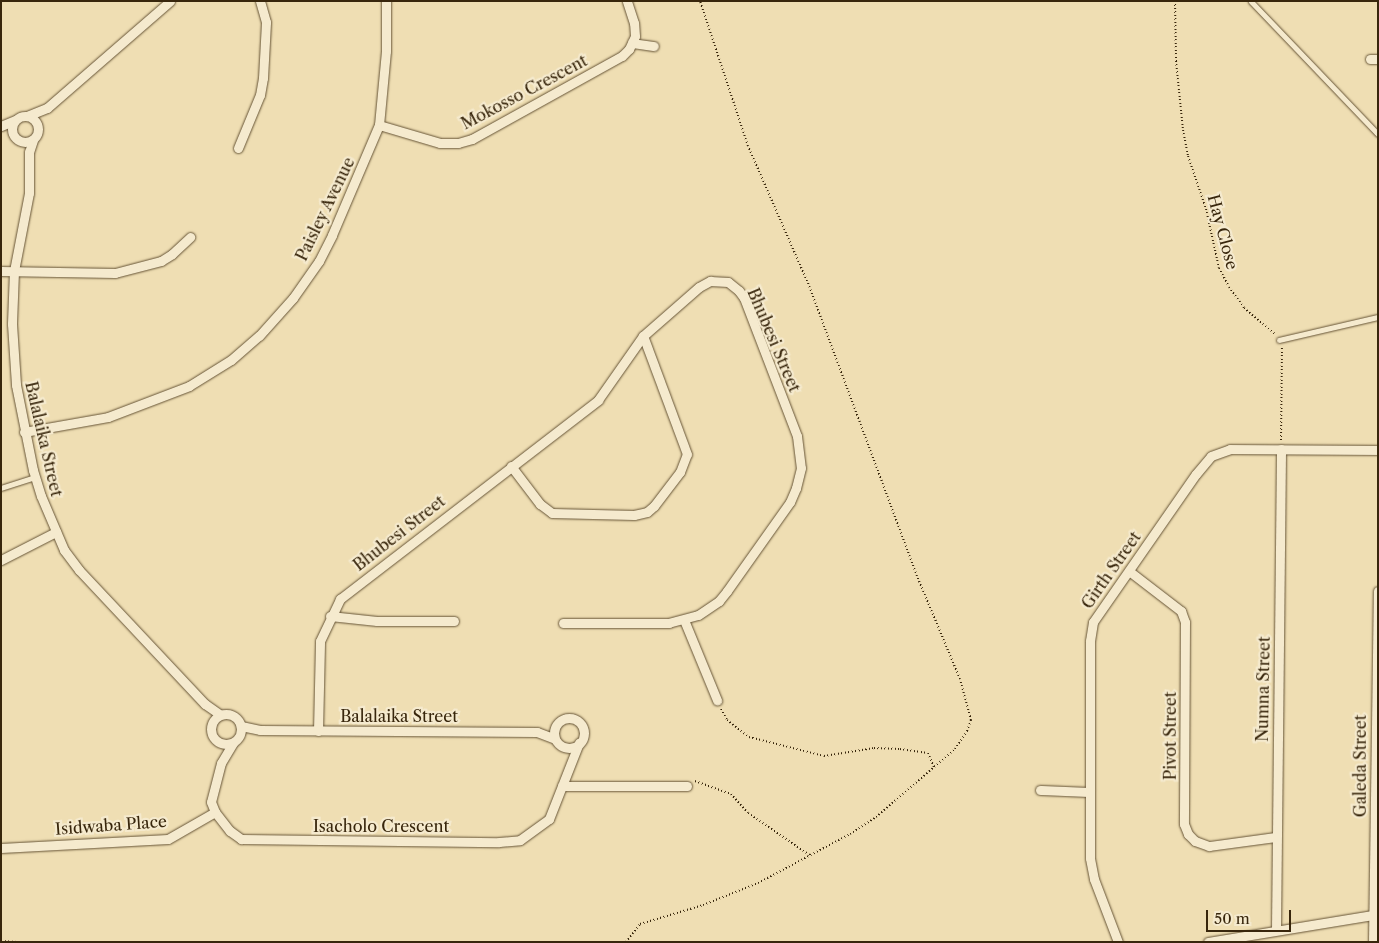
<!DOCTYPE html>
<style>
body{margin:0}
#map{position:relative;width:1379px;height:943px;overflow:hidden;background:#efdeb3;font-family:"Libre Caslon Text",serif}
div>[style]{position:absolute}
.path>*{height:2px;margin-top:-1px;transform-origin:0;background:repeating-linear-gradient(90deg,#38260c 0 1px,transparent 0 3.5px)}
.roads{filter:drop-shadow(0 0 1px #665436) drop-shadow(0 0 1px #665436)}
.lane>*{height:4.5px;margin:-2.25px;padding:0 2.25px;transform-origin:2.25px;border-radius:2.25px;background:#f5eace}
.street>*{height:9px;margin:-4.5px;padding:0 4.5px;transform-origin:4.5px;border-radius:4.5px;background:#f5eace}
.street>.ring{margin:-4.5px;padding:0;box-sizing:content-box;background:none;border:9px solid #f5eace;border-radius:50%}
span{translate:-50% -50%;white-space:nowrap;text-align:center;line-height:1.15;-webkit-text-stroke:4.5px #f5eace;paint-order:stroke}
.street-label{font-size:16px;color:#38260c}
.frame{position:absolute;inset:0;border:2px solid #38260c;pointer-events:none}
.scale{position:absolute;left:1206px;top:910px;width:85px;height:22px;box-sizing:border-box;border:2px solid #38260c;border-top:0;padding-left:6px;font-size:15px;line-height:18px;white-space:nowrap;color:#38260c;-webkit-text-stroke:4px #f5eace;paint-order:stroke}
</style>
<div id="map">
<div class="path">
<i style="left:1175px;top:1px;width:60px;rotate:89deg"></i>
<i style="left:1176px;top:61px;width:69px;rotate:84.2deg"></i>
<i style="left:1183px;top:130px;width:26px;rotate:79deg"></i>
<i style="left:1188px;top:156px;width:56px;rotate:71.2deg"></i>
<i style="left:1206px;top:209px;width:60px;rotate:77.6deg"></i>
<i style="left:1219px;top:268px;width:21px;rotate:62deg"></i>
<i style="left:1229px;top:287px;width:26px;rotate:54deg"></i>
<i style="left:1244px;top:308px;width:40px;rotate:40deg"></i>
<i style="left:1281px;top:440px;width:93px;rotate:-89.4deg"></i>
<i style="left:721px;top:709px;width:13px;rotate:61deg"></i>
<i style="left:727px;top:720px;width:28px;rotate:38deg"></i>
<i style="left:749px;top:737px;width:77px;rotate:14.2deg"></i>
<i style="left:824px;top:756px;width:51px;rotate:-9.1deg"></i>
<i style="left:874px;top:748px;width:26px;rotate:2deg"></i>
<i style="left:900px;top:749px;width:28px;rotate:8deg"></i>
<i style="left:928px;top:753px;width:15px;rotate:67deg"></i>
<i style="left:695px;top:781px;width:38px;rotate:20deg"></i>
<i style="left:731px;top:794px;width:25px;rotate:48deg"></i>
<i style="left:748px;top:813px;width:76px;rotate:34.3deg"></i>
<i style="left:1px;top:941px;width:16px;rotate:4deg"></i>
<i style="left:626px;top:942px;width:23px;rotate:-52deg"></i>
<i style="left:640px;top:924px;width:66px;rotate:-16.8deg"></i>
<i style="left:703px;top:905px;width:59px;rotate:-21.8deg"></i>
<i style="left:758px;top:883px;width:104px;rotate:-28deg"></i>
<i style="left:850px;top:834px;width:31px;rotate:-33deg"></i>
<i style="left:876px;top:817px;width:104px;rotate:-40.7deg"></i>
<i style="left:955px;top:749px;width:22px;rotate:-56deg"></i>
<i style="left:967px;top:731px;width:12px;rotate:-70deg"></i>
<i style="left:971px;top:720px;width:42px;rotate:-105deg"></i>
<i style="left:960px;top:679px;width:112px;rotate:-112.7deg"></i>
<i style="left:917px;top:576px;width:315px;rotate:-110.4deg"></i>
<i style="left:807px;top:281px;width:147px;rotate:-113.6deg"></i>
<i style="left:748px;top:146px;width:153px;rotate:-108.3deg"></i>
</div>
<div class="roads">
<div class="lane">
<i style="left:1251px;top:1px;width:184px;rotate:46.3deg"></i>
<i style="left:1279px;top:340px;width:102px;rotate:-13.1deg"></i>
<i style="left:1px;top:488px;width:36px;rotate:-18deg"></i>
</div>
<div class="street">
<i style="left:632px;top:43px;width:22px;rotate:8deg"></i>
<i style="left:1370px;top:59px;width:8px"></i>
<i class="ring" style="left:12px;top:116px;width:17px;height:17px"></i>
<i style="left:27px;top:116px;width:22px;rotate:-22deg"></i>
<i style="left:47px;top:108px;width:163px;rotate:-41deg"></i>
<i style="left:379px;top:125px;width:64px;rotate:16.4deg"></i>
<i style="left:440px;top:143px;width:18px"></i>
<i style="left:458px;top:143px;width:15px;rotate:-16deg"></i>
<i style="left:472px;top:139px;width:171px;rotate:-29deg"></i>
<i style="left:622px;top:56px;width:10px;rotate:-45deg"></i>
<i style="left:629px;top:49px;width:14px;rotate:-65deg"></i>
<i style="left:635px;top:36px;width:13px;rotate:-94deg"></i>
<i style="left:634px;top:23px;width:23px;rotate:-108deg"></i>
<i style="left:1px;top:126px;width:15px;rotate:-23deg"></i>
<i style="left:33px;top:140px;width:13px;rotate:108deg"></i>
<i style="left:29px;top:152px;width:41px;rotate:90deg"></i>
<i style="left:29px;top:193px;width:79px;rotate:100.9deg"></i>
<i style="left:14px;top:271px;width:53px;rotate:92.2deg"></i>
<i style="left:12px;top:324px;width:61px;rotate:86.2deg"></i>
<i style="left:16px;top:385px;width:87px;rotate:78.7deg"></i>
<i style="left:33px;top:470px;width:27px;rotate:73deg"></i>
<i style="left:41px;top:496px;width:59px;rotate:66.9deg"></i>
<i style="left:64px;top:550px;width:25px;rotate:53deg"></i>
<i style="left:79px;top:570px;width:184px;rotate:46.8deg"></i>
<i style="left:205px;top:704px;width:19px;rotate:35deg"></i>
<i style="left:238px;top:148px;width:57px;rotate:-67.5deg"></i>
<i style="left:260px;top:95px;width:17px;rotate:-80deg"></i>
<i style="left:263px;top:78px;width:56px;rotate:-86.9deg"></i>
<i style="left:266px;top:22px;width:22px;rotate:-106deg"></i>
<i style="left:1px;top:271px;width:114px;rotate:1deg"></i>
<i style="left:115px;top:273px;width:48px;rotate:-14.6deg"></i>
<i style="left:161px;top:261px;width:13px;rotate:-32deg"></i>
<i style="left:172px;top:254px;width:25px;rotate:-43deg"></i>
<i style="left:24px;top:432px;width:85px;rotate:-10.1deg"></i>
<i style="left:108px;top:417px;width:87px;rotate:-20.9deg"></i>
<i style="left:189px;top:386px;width:49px;rotate:-31.8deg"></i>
<i style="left:231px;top:360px;width:37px;rotate:-41deg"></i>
<i style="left:259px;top:336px;width:51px;rotate:-48.2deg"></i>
<i style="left:293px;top:298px;width:45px;rotate:-54.9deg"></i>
<i style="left:319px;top:261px;width:29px;rotate:-63deg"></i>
<i style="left:332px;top:235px;width:120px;rotate:-66.9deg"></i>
<i style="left:379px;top:125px;width:74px;rotate:-84.6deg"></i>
<i style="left:386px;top:51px;width:50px;rotate:-90deg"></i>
<i style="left:511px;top:466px;width:48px;rotate:52.7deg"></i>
<i style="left:540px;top:504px;width:15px;rotate:37deg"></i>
<i style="left:552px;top:513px;width:82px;rotate:1.4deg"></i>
<i style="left:634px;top:515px;width:13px;rotate:-13deg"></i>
<i style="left:647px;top:512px;width:9px;rotate:-41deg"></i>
<i style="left:654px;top:506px;width:43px;rotate:-52.6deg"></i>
<i style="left:680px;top:472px;width:19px;rotate:-69deg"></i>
<i style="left:687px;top:454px;width:126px;rotate:-110.4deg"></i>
<i style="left:1px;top:560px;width:62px;rotate:-27deg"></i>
<i style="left:1129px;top:571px;width:66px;rotate:37.6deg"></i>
<i style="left:1181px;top:611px;width:12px;rotate:70deg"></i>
<i style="left:1185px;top:622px;width:202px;rotate:90.3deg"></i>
<i style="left:1184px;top:824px;width:11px;rotate:68deg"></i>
<i style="left:1188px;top:834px;width:10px;rotate:45deg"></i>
<i style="left:1195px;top:841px;width:15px;rotate:20deg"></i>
<i style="left:1209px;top:846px;width:68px;rotate:-7.7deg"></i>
<i style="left:330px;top:616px;width:47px;rotate:6.1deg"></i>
<i style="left:377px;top:621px;width:77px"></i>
<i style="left:684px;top:620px;width:87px;rotate:67.6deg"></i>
<i class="ring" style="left:211px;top:714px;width:21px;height:21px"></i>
<i class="ring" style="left:554px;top:718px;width:21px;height:21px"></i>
<i style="left:241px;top:726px;width:19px;rotate:12deg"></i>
<i style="left:260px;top:730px;width:277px;rotate:0.4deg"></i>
<i style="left:537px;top:732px;width:19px;rotate:21deg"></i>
<i style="left:318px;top:731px;width:90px;rotate:-88.7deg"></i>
<i style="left:320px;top:641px;width:47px;rotate:-64.5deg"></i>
<i style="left:340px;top:599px;width:326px;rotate:-37.6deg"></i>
<i style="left:598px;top:400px;width:78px;rotate:-54.9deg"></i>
<i style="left:643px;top:336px;width:74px;rotate:-41.2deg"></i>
<i style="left:699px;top:287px;width:13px;rotate:-29deg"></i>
<i style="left:710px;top:281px;width:18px;rotate:3deg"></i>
<i style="left:728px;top:282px;width:14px;rotate:39deg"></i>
<i style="left:739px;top:291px;width:9px;rotate:54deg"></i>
<i style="left:744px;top:298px;width:148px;rotate:69deg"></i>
<i style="left:797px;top:436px;width:32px;rotate:83deg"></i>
<i style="left:801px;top:468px;width:21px;rotate:104deg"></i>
<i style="left:796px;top:488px;width:15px;rotate:113deg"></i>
<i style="left:790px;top:502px;width:109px;rotate:125.3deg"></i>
<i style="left:727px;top:591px;width:13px;rotate:129deg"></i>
<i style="left:719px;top:601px;width:25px;rotate:146deg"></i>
<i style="left:698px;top:615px;width:30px;rotate:165deg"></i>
<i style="left:669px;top:623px;width:106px;rotate:180deg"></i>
<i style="left:233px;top:743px;width:23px;rotate:121deg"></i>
<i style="left:221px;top:763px;width:40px;rotate:104.4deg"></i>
<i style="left:211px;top:802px;width:11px;rotate:68deg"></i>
<i style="left:215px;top:812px;width:24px;rotate:52deg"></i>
<i style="left:230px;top:831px;width:14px;rotate:36deg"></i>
<i style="left:241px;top:839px;width:258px;rotate:0.7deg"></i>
<i style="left:499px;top:842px;width:21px;rotate:-5deg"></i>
<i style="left:520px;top:840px;width:36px;rotate:-36deg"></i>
<i style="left:549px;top:819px;width:82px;rotate:-68.5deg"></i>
<i style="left:562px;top:786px;width:125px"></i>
<i style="left:1040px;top:790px;width:50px;rotate:2.3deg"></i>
<i style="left:1px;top:848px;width:167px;rotate:-3.1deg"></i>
<i style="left:168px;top:839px;width:54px;rotate:-29.9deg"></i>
<i style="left:1276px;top:930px;width:481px;rotate:-89.4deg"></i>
<i style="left:1118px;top:942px;width:67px;rotate:-110.9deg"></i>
<i style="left:1094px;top:879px;width:21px;rotate:-101deg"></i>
<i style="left:1090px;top:858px;width:217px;rotate:-90deg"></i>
<i style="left:1090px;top:641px;width:19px;rotate:-81deg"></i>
<i style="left:1093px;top:622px;width:180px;rotate:-55.2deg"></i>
<i style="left:1196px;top:474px;width:23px;rotate:-50deg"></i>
<i style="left:1211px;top:456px;width:20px;rotate:-20deg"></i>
<i style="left:1230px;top:449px;width:148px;rotate:0.4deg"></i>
<i style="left:1208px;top:942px;width:167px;rotate:-9.3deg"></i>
<i style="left:1373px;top:942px;width:351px;rotate:-89.2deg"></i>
</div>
</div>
<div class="street-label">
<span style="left:524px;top:92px;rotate:-28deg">Mokosso Crescent</span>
<span style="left:325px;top:209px;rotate:-64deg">Paisley Avenue</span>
<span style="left:1223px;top:232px;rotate:75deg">Hay Close</span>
<span style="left:774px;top:340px;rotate:67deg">Bhubesi Street</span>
<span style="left:44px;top:439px;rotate:77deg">Balalaika Street</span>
<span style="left:399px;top:533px;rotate:-38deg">Bhubesi Street</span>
<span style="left:1111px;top:570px;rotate:-55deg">Girth Street</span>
<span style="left:1263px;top:689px;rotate:-89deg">Numna Street</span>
<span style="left:399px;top:716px">Balalaika Street</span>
<span style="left:1170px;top:736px;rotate:-90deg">Pivot Street</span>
<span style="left:1360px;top:766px;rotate:-90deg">Galeda Street</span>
<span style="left:111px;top:825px;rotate:-4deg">Isidwaba Place</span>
<span style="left:381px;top:826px">Isacholo Crescent</span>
</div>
<div class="frame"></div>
<div class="scale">50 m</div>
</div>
